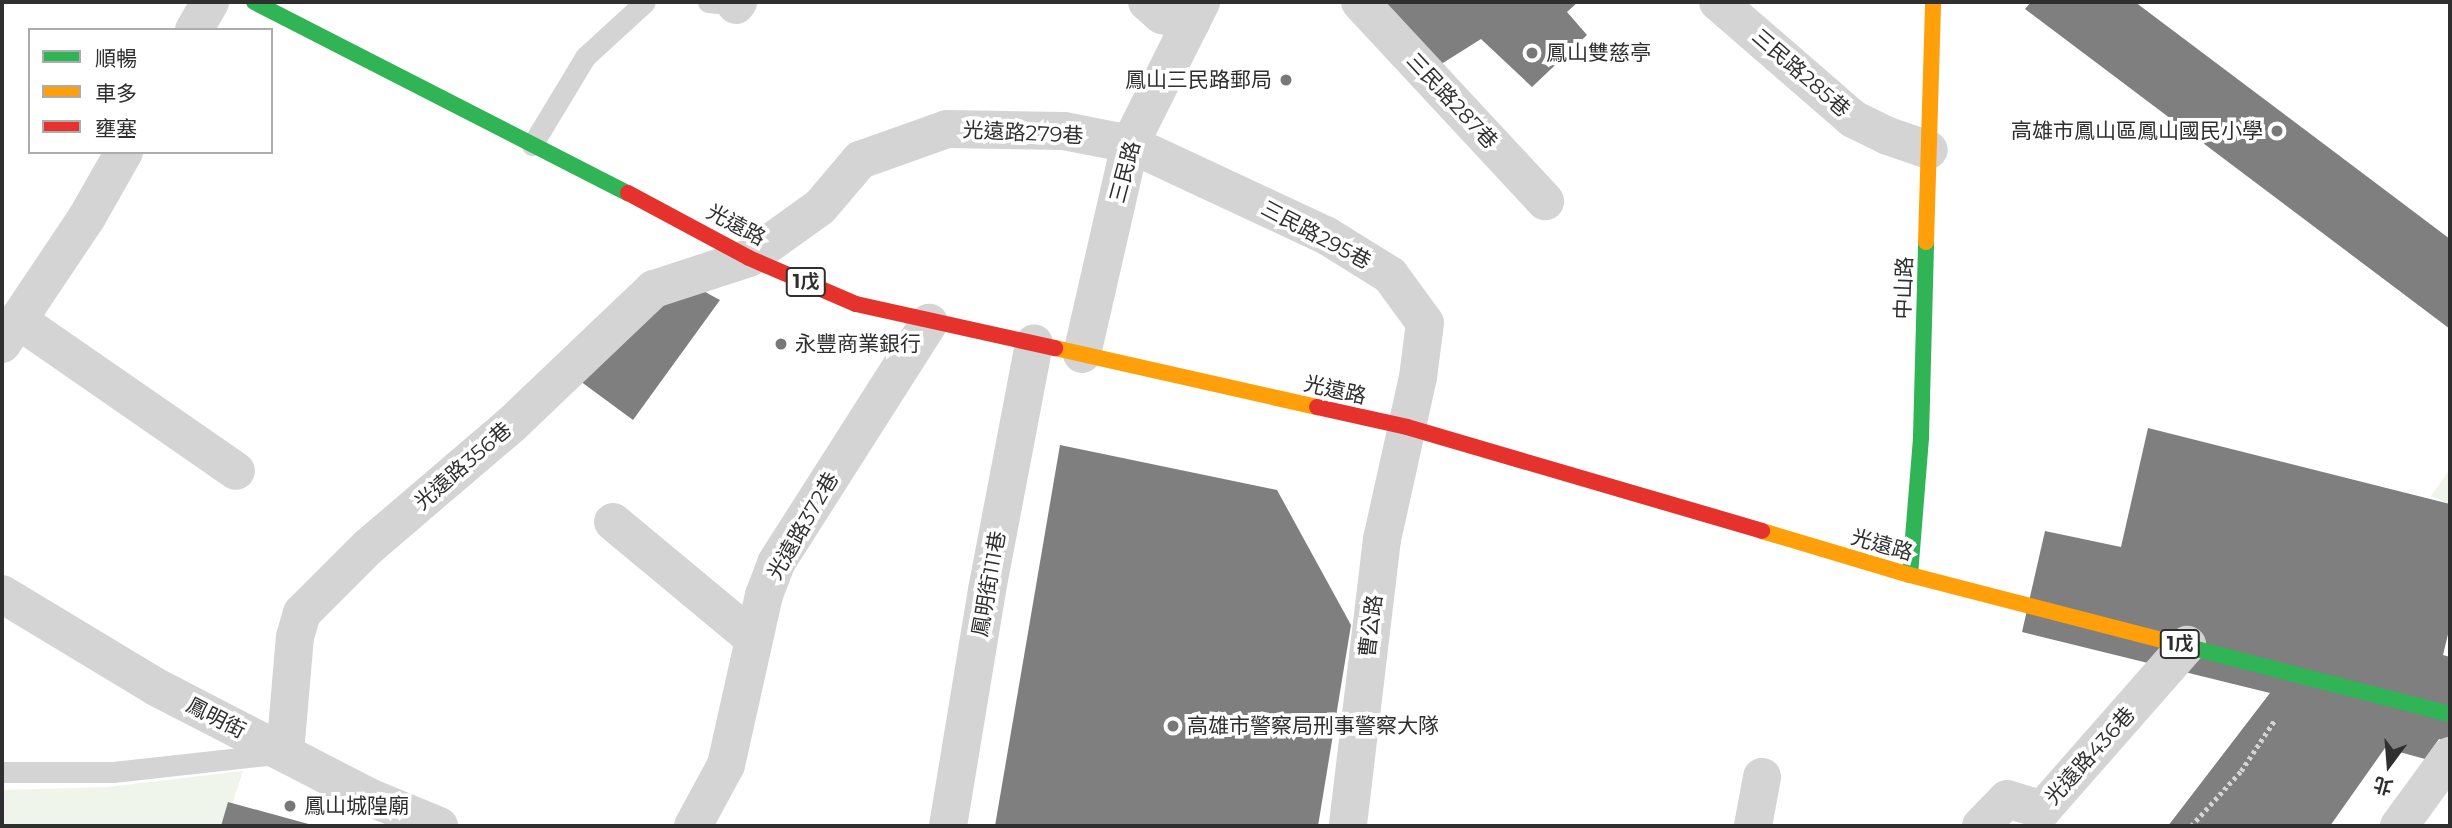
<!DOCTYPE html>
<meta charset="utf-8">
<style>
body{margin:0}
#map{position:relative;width:2452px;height:828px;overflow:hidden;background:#fff;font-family:Montserrat,"Noto Sans TC",sans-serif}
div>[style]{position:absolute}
.green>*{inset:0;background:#f0f5ec}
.building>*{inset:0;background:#7f7f7f}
.path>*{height:4.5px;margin-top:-2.25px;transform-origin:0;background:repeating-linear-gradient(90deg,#d4d4d4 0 3.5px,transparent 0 7px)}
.lane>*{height:21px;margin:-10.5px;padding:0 10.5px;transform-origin:10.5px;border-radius:10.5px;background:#d4d4d4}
.street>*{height:38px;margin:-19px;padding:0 19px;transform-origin:19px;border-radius:19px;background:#d4d4d4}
.fast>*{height:16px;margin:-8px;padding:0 8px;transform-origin:8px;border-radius:8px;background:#30b455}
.slow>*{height:16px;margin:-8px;padding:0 8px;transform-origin:8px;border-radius:8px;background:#ff9f0a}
.jam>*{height:16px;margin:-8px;padding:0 8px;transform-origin:8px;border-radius:8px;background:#e5322d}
.dots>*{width:19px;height:19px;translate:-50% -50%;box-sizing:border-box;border:4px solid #fff;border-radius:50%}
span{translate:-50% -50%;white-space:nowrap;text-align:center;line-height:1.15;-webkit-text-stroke:7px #fff;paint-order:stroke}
.shield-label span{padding:2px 5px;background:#fff;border:2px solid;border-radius:5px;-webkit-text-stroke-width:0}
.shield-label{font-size:19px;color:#2f2f2f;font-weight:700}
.poi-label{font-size:21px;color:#2f2f2f}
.left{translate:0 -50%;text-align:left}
.right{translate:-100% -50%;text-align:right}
.street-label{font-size:21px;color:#2f2f2f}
.frame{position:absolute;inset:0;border:4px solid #2f2f2f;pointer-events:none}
.legend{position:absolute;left:28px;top:28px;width:245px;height:126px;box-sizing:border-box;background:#fff;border:2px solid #acacac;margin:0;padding:9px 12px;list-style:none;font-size:21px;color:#2f2f2f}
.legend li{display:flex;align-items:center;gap:14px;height:35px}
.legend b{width:35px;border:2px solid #acacac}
.north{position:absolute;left:2354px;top:730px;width:70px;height:70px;-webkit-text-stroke:5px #fff;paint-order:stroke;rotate:196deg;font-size:19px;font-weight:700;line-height:28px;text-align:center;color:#2f2f2f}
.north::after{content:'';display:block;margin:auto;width:24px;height:32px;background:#2f2f2f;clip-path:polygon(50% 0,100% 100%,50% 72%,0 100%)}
</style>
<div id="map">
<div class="green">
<i style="clip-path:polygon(2450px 469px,2450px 504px,2431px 496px)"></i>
<i style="clip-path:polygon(243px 771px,225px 826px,2px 826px,2px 790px,107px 787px)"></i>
</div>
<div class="building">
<i style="clip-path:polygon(1379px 2px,1578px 2px,1567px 12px,1587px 35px,1532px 87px,1481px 39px,1435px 68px)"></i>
<i style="clip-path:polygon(2031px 2px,2135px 2px,2450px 239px,2450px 329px,2025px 9px)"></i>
<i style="clip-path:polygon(677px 277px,720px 300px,633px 420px,580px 381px)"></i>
<i style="clip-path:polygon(2148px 428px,2450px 504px,2450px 626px,2443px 655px,2450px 657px,2450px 742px,2439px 739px,2425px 759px,2385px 748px,2330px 826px,2168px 826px,2270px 693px,2022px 632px,2045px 531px,2121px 547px)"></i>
<i style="clip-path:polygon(1060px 445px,1277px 490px,1351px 625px,1318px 826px,995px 826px)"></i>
<i style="clip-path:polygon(228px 802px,312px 825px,312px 826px,221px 826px)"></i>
</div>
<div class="path">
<i style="left:2191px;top:826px;width:74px;rotate:-47.7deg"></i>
<i style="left:2241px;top:771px;width:60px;rotate:-56.6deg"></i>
</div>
<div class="lane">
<i style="left:708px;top:2px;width:28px;rotate:6deg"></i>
<i style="left:532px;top:145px;width:103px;rotate:-58.9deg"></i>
<i style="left:585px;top:57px;width:81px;rotate:-42.5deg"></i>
<i style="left:2px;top:772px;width:111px"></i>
<i style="left:113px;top:772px;width:164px;rotate:-6.3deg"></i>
</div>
<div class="street">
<i style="left:1147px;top:2px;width:20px;rotate:41deg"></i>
<i style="left:1162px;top:15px;width:30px;rotate:15deg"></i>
<i style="left:1360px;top:2px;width:272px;rotate:47.1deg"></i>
<i style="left:1718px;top:2px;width:179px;rotate:40.9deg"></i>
<i style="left:1853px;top:119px;width:39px;rotate:26deg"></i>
<i style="left:1888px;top:136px;width:43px;rotate:18.9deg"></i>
<i style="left:736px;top:5px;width:4px;rotate:-56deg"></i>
<i style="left:194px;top:30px;width:32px;rotate:-60deg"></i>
<i style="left:18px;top:320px;width:265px;rotate:34.7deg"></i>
<i style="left:2px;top:344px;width:153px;rotate:-56.2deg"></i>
<i style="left:87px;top:217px;width:75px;rotate:-60.4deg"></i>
<i style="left:1082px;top:354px;width:215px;rotate:-77.1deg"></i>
<i style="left:1130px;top:144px;width:159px;rotate:-63.4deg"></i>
<i style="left:613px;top:522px;width:183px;rotate:39.7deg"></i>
<i style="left:2px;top:594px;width:180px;rotate:31.1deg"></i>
<i style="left:156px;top:687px;width:240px;rotate:27.3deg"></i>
<i style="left:369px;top:797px;width:76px;rotate:22.5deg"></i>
<i style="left:285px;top:753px;width:116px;rotate:-85.1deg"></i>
<i style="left:295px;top:637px;width:25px;rotate:-74deg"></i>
<i style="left:302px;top:613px;width:93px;rotate:-45deg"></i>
<i style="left:368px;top:547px;width:189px;rotate:-40.5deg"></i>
<i style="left:512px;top:424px;width:196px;rotate:-43.6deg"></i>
<i style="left:654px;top:289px;width:100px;rotate:-18.1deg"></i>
<i style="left:749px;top:258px;width:87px;rotate:-35.7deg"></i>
<i style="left:820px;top:207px;width:62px;rotate:-49.6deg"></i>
<i style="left:860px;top:160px;width:92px;rotate:-19.6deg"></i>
<i style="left:947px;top:129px;width:117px;rotate:1deg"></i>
<i style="left:1064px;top:131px;width:67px;rotate:11.1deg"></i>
<i style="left:1130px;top:144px;width:217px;rotate:25deg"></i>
<i style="left:1327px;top:236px;width:74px;rotate:31.8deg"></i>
<i style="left:1390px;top:275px;width:59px;rotate:53.9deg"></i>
<i style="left:1425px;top:323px;width:54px;rotate:97.4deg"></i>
<i style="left:1418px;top:377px;width:166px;rotate:102.5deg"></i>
<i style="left:1382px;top:539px;width:289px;rotate:96.8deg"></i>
<i style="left:693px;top:826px;width:69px;rotate:-61.6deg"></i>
<i style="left:726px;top:765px;width:174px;rotate:-77.4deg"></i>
<i style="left:764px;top:595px;width:34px;rotate:-69deg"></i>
<i style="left:776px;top:563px;width:285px;rotate:-57.5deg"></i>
<i style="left:948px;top:826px;width:239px;rotate:-80.6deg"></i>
<i style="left:987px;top:590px;width:251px;rotate:-79.2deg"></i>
<i style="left:1753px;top:826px;width:50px;rotate:-79.6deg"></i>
<i style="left:1981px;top:826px;width:37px;rotate:-46deg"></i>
<i style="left:2007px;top:799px;width:37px;rotate:17deg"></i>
<i style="left:2042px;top:810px;width:220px;rotate:-48.7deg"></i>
<i style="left:2399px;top:826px;width:87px;rotate:-53.9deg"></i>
</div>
<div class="fast">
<i style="left:254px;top:2px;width:420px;rotate:27.1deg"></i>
<i style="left:1910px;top:575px;width:138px;rotate:-85.4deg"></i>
<i style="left:1921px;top:437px;width:195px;rotate:-88.5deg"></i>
<i style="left:2185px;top:646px;width:274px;rotate:14.4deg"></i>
</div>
<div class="slow">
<i style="left:1926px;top:242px;width:240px;rotate:-88.3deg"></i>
<i style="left:1055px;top:348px;width:269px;rotate:12.7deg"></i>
<i style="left:1762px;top:531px;width:154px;rotate:16.6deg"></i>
<i style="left:1910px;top:575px;width:284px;rotate:14.5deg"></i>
</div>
<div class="jam">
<i style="left:628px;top:193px;width:137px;rotate:28.2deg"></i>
<i style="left:749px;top:258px;width:116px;rotate:23.3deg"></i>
<i style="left:856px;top:304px;width:204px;rotate:12.5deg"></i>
<i style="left:1317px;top:407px;width:92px;rotate:12.5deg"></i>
<i style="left:1407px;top:427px;width:370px;rotate:16.3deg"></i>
</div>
<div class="dots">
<i style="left:1532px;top:53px;background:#787878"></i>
<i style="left:1286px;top:80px;background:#787878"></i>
<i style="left:2277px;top:131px;background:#787878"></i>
<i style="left:781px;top:344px;background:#787878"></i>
<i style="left:1173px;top:726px;background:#787878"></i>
<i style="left:290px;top:806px;background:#787878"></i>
</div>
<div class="shield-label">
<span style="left:806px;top:282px">1戊</span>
<span style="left:2180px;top:644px">1戊</span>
</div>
<div class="poi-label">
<span class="left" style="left:1546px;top:53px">鳳山雙慈亭</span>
<span class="right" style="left:1272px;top:80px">鳳山三民路郵局</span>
<span class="right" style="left:2263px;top:131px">高雄市鳳山區鳳山國民小學</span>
<span class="left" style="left:795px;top:344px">永豐商業銀行</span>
<span class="left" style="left:1187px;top:726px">高雄市警察局刑事警察大隊</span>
<span class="left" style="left:304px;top:806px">鳳山城隍廟</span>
</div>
<div class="street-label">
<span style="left:1801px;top:73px;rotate:41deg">三民路285巷</span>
<span style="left:1452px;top:101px;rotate:47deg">三民路287巷</span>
<span style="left:1023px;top:133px;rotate:3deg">光遠路279巷</span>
<span style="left:1125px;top:172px;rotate:-75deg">三民路</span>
<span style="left:736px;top:225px;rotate:28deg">光遠路</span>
<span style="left:1316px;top:235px;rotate:28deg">三民路295巷</span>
<span style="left:1904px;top:288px;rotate:-88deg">中山路</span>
<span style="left:1335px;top:390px;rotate:13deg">光遠路</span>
<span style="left:463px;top:466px;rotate:-41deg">光遠路356巷</span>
<span style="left:803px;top:526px;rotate:-60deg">光遠路372巷</span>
<span style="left:1882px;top:545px;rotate:16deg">光遠路</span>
<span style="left:989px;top:584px;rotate:-80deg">鳳明街111巷</span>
<span style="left:1371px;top:626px;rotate:-83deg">曹公路</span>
<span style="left:216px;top:718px;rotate:27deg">鳳明街</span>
<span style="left:2090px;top:756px;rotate:-48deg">光遠路436巷</span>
</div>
<div class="frame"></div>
<ul class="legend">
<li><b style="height:9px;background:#30b455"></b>順暢</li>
<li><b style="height:9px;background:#ff9f0a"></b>車多</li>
<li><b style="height:9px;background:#e5322d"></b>壅塞</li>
</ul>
<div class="north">北</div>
</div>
